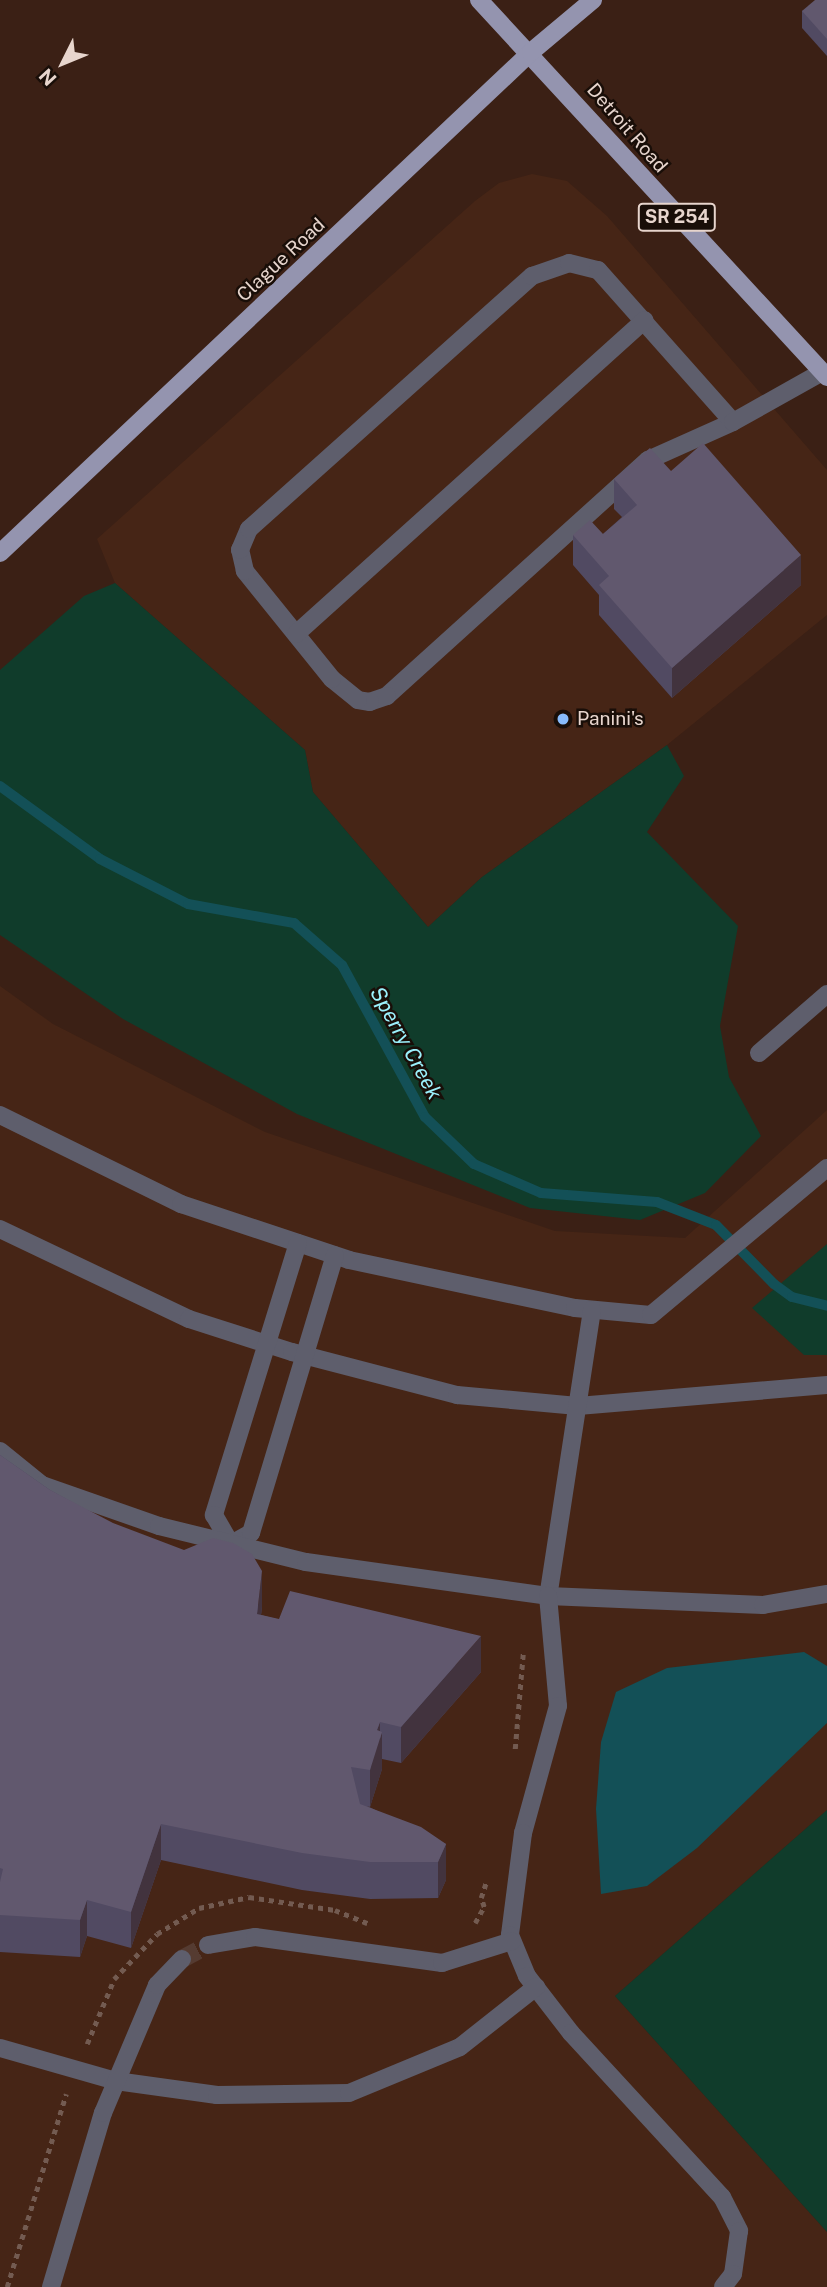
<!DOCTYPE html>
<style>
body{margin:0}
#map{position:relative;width:827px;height:2287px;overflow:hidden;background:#3b2015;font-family:"Public Sans",sans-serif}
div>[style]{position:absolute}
.built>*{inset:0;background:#462516}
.green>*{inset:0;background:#103c2b}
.water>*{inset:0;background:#135057}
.stream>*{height:10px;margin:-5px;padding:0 5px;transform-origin:5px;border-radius:5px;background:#135057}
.minor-tunnel>*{height:18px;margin-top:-9px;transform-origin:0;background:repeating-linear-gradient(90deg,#553b31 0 18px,transparent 0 27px)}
.path>*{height:4.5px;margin-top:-2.25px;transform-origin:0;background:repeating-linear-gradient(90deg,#735b51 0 5px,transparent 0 10px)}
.minor>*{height:18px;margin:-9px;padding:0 9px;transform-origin:9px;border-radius:9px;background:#5e5e6c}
.major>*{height:18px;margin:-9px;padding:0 9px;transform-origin:9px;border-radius:9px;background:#9494af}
.wall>*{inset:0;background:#514a62}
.shaded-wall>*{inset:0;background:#42333e}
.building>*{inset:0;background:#61586e}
.dots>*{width:19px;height:19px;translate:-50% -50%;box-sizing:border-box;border:4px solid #190e08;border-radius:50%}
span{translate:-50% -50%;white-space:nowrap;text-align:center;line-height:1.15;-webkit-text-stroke:5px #190e08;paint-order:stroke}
.shield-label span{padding:2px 5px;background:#190e08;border:2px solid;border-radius:5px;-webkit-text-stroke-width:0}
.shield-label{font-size:18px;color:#e7d5cd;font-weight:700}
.street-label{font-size:19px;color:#e7d5cd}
.poi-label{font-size:19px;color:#e7d5cd}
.left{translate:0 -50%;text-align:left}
.water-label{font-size:21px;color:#9bf1fc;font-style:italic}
.north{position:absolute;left:28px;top:28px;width:70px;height:70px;-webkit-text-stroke:5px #190e08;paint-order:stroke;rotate:227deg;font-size:19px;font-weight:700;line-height:28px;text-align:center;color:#e7d5cd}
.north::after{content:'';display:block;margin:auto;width:24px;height:32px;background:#e7d5cd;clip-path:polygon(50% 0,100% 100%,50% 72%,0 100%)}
</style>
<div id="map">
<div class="built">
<i style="clip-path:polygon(532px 174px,567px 181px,607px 216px,827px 470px,827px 615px,667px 745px,482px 877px,428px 927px,313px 792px,305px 750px,115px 583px,97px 539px,475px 201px,499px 183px)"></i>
<i style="clip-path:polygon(0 986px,53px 1024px,265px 1132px,555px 1231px,685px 1238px,827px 1110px,827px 1810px,615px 1996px,827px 2232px,827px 2287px,0 2287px)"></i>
</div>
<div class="green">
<i style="clip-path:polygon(115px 583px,305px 750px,313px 792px,428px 927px,482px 877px,667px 745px,684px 776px,647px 832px,738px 926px,720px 1026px,729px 1077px,761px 1136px,705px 1193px,640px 1220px,530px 1208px,297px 1114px,123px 1019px,0 935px,0 670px,84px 596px)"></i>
<i style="clip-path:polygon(827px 1244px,827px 1355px,804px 1355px,752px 1308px)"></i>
<i style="clip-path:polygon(827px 1810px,827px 2232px,615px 1996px)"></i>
</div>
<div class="water">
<i style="clip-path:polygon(804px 1652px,827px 1666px,827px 1723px,697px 1848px,647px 1886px,601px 1894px,596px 1809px,601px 1742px,616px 1692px,667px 1668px)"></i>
</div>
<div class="stream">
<i style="left:0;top:786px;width:124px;rotate:36.1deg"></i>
<i style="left:100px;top:859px;width:99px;rotate:27.1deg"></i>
<i style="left:188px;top:904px;width:108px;rotate:10.2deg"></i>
<i style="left:294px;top:923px;width:64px;rotate:41.2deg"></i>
<i style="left:342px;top:965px;width:173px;rotate:61.4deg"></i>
<i style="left:425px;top:1117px;width:68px;rotate:43.8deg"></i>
<i style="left:474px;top:1164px;width:73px;rotate:23.4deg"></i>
<i style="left:541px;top:1193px;width:116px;rotate:4.4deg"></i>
<i style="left:657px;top:1202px;width:63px;rotate:21.3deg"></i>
<i style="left:716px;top:1225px;width:83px;rotate:45.5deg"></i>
<i style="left:774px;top:1284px;width:22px;rotate:36deg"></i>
<i style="left:792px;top:1297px;width:36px;rotate:14deg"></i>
</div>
<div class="minor-tunnel">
<i style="left:182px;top:1959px;width:30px;rotate:-28deg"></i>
</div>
<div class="path">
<i style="left:515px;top:1749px;width:96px;rotate:-85.2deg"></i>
<i style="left:475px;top:1923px;width:18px;rotate:-61deg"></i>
<i style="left:484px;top:1907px;width:9px;rotate:-108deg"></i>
<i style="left:481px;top:1898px;width:16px;rotate:-72deg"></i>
<i style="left:87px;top:2044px;width:70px;rotate:-67.4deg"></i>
<i style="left:114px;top:1979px;width:62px;rotate:-46.3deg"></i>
<i style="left:157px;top:1934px;width:49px;rotate:-31.8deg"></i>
<i style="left:199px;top:1908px;width:51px;rotate:-12.4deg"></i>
<i style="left:249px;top:1897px;width:87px;rotate:8.6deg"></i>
<i style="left:335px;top:1910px;width:35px;rotate:22deg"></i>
<i style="left:7px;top:2287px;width:202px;rotate:-73deg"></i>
</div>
<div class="minor">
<i style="left:733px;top:422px;width:93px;rotate:155.9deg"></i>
<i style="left:648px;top:460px;width:352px;rotate:137.9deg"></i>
<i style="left:387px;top:696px;width:18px;rotate:161deg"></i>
<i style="left:370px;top:702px;width:12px;rotate:-171deg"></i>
<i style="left:358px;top:700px;width:33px;rotate:-141deg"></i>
<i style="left:332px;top:679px;width:139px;rotate:-128.9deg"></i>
<i style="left:245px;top:571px;width:22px;rotate:-103deg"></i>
<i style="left:240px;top:550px;width:23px;rotate:-67deg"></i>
<i style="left:249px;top:529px;width:380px;rotate:-41.8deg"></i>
<i style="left:532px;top:276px;width:39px;rotate:-19deg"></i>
<i style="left:569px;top:263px;width:30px;rotate:14deg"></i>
<i style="left:598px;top:270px;width:203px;rotate:48.4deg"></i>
<i style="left:733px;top:422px;width:102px;rotate:-29.3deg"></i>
<i style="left:296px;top:634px;width:469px;rotate:-42deg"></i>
<i style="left:759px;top:1053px;width:90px;rotate:-40.9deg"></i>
<i style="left:0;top:1115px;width:202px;rotate:26.2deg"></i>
<i style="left:181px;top:1204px;width:177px;rotate:18.4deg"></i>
<i style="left:349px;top:1260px;width:231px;rotate:12deg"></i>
<i style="left:575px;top:1308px;width:76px;rotate:5.3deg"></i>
<i style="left:651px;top:1315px;width:229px;rotate:-39.9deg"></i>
<i style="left:0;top:1229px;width:209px;rotate:25.5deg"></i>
<i style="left:189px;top:1319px;width:108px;rotate:17.8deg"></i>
<i style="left:292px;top:1352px;width:171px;rotate:14.6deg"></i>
<i style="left:457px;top:1395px;width:121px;rotate:5.2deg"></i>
<i style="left:578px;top:1406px;width:250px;rotate:-4.8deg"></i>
<i style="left:298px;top:1243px;width:285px;rotate:107.2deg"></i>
<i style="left:214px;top:1515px;width:34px;rotate:60deg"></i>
<i style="left:231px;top:1544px;width:23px;rotate:-29deg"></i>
<i style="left:251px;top:1533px;width:290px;rotate:-73.2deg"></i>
<i style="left:592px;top:1310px;width:289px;rotate:98.7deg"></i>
<i style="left:548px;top:1596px;width:215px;rotate:2.4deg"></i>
<i style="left:763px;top:1605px;width:65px;rotate:-9.8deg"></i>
<i style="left:0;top:1451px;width:54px;rotate:39deg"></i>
<i style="left:42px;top:1485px;width:124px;rotate:19.3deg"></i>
<i style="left:159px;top:1526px;width:151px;rotate:13.8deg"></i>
<i style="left:306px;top:1562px;width:244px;rotate:8deg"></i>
<i style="left:548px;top:1596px;width:110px;rotate:84.8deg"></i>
<i style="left:558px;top:1706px;width:132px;rotate:105.4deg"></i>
<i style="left:523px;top:1833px;width:103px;rotate:97.3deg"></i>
<i style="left:510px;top:1935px;width:44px;rotate:67.5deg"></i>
<i style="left:527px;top:1976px;width:72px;rotate:52.3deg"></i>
<i style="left:571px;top:2033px;width:223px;rotate:47.4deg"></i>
<i style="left:722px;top:2197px;width:38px;rotate:63deg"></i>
<i style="left:739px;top:2231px;width:43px;rotate:97.9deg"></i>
<i style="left:733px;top:2274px;width:16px;rotate:128deg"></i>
<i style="left:208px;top:1945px;width:48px;rotate:-9.7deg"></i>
<i style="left:255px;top:1937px;width:189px;rotate:7.9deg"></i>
<i style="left:442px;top:1963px;width:73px;rotate:-17.4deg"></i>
<i style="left:0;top:2048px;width:121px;rotate:15.9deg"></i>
<i style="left:116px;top:2081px;width:102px;rotate:7.9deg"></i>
<i style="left:217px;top:2095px;width:132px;rotate:-0.9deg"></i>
<i style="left:349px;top:2093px;width:120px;rotate:-22.5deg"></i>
<i style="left:460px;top:2047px;width:97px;rotate:-38.3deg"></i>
<i style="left:51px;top:2287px;width:182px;rotate:-73.4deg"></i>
<i style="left:103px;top:2113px;width:139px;rotate:-67.1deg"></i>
<i style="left:157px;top:1985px;width:36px;rotate:-46deg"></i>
</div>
<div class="major">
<i style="left:479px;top:0;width:513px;rotate:47.29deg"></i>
<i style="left:0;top:553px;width:730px;rotate:-43.33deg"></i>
<i style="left:531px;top:52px;width:81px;rotate:-40deg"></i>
</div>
<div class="wall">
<i style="clip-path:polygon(827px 0,827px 56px,802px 28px,802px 11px)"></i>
<i style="clip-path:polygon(671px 471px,801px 585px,672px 698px,599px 615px,599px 595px,573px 565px,573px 535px,603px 534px,622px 517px,614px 509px,614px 479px)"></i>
<i style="clip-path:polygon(0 1455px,50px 1490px,262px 1607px,261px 1615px,481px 1672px,401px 1763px,382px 1759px,382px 1769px,370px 1807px,367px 1806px,446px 1844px,446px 1880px,438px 1898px,370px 1899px,302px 1890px,161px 1860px,131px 1948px,87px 1936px,80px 1957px,0 1952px)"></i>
</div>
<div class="shaded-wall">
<i style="clip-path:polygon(801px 555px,801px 585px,672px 698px,672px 668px)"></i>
<i style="clip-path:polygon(262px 1571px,262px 1607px,257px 1651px,257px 1614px)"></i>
<i style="clip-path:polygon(481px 1636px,481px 1672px,401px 1763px,401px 1727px)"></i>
<i style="clip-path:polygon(380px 1722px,380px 1739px,382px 1732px,382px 1769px,370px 1807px,370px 1770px,377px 1730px)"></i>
<i style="clip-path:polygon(161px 1824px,161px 1860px,131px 1948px,131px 1912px)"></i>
<i style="clip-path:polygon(446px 1844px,446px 1880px,438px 1898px,438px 1862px)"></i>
<i style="clip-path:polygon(87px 1900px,87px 1936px,80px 1957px,80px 1920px)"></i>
</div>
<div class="building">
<i style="clip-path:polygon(815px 0,827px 0,827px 39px,802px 11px)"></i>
<i style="clip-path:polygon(703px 443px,801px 555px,672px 668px,599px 585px,609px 576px,573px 535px,590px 520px,603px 534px,637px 505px,614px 479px,650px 448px,671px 471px)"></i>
<i style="clip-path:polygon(0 1455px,50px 1490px,113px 1523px,184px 1550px,213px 1538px,233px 1543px,252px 1554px,262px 1571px,257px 1614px,279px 1619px,290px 1591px,481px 1636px,401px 1727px,380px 1722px,377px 1730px,382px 1732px,370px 1770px,351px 1767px,360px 1804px,421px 1827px,446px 1844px,438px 1862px,370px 1862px,302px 1853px,161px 1824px,131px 1912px,87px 1900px,80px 1920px,0 1915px,0 1882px,3px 1869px,0 1868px)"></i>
</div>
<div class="dots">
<i style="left:563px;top:719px;background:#88bbfc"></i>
</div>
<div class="shield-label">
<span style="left:677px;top:217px">SR 254</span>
</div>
<div class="street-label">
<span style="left:627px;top:128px;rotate:49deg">Detroit Road</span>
<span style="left:281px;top:260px;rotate:-43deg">Clague Road</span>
</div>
<div class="poi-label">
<span class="left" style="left:577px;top:719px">Panini's</span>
</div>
<div class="water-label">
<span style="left:406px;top:1043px;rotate:61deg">Sperry Creek</span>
</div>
<div class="north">N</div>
</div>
